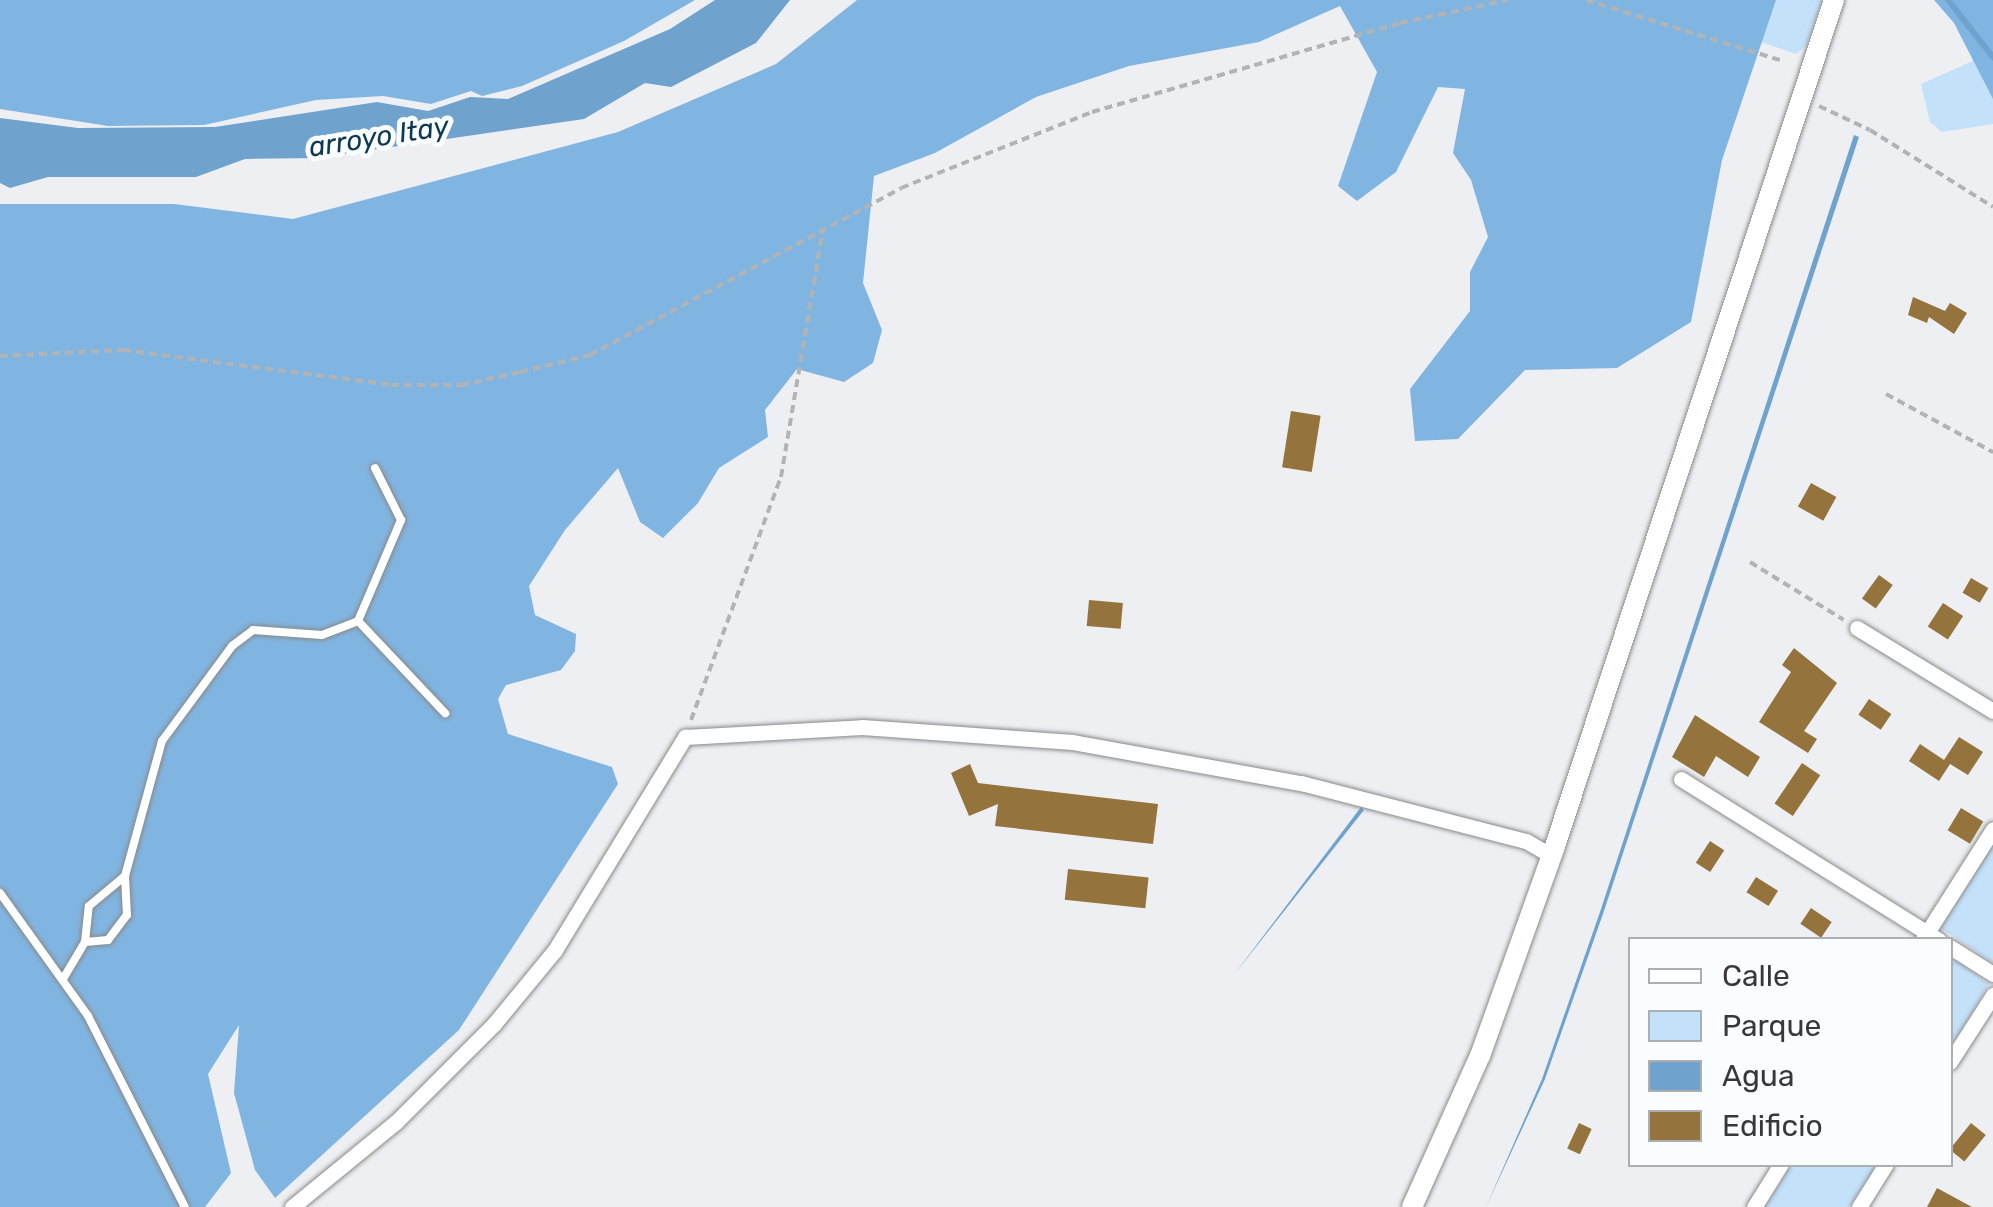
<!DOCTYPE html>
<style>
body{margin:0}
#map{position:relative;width:1993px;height:1207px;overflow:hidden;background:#edeff2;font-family:Rubik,sans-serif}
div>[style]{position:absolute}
.green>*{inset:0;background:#c4e1fa}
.forest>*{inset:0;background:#81b5e1}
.water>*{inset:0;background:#6fa3ce}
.stream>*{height:6px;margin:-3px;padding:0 3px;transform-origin:3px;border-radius:3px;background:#6fa3ce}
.building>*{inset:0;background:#94743c;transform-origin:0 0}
.path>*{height:4px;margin-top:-2px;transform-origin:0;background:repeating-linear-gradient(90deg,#b1b3b5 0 8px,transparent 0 13px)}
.roads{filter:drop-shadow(0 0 2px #888a8c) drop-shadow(0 0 2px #888a8c)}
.service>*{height:8px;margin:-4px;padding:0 4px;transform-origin:4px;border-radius:4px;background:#fff}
.minor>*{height:15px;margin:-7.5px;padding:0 7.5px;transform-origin:7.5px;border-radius:7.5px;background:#fff}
.tertiary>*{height:20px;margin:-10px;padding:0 10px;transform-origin:10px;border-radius:10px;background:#fff}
span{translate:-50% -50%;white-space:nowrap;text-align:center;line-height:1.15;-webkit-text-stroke:10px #fafdff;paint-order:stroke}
.water-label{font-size:28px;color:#0f3754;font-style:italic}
.legend{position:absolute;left:1628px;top:937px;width:325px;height:230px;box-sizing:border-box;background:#fafdff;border:2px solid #acaeb0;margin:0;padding:12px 18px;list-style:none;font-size:30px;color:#373839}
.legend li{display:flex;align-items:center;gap:20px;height:50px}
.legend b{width:50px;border:2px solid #acaeb0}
</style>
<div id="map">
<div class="green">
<i style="clip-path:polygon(1639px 0,1822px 0,1806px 46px,1796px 54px)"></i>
<i style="clip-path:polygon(1993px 52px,1993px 124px,1942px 132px,1930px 122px,1921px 84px)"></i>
<i style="clip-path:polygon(1993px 845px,1993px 963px,1941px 928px)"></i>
<i style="clip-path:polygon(1951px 957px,1989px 984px,1951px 1047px)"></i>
<i style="clip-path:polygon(1792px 1164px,1876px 1164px,1876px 1165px,1849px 1207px,1765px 1207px)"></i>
</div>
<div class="forest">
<i style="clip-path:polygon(0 0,695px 0,624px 41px,522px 86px,482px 96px,471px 91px,431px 104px,383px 96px,316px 100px,204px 125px,108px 126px,0 109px)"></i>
<i style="clip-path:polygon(857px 0,1776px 0,1722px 160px,1691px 322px,1617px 368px,1525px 370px,1458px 439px,1415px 441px,1410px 389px,1470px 311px,1470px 272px,1488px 237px,1471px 180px,1453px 153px,1465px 89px,1438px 87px,1396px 172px,1357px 201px,1338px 186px,1377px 72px,1340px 6px,1259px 42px,1129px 66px,1036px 97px,935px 153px,874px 176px,863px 283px,882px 330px,873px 363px,844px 382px,797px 369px,765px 410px,768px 437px,719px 468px,698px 503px,663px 538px,640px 522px,618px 468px,565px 530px,529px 586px,535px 615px,576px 634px,575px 651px,561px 670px,506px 685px,498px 699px,508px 734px,612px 767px,618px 784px,459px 1030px,275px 1198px,255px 1170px,234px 1093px,239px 1025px,208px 1074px,231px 1173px,205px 1207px,0 1207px,0 204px,174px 204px,293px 219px,618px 132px,776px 64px)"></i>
<i style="clip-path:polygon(1934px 0,1993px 0,1993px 99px,1954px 23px)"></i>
</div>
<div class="water">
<i style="clip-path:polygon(715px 0,790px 0,756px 43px,671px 87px,645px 83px,584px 119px,316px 158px,245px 159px,196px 177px,48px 177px,10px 188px,0 183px,0 118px,78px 128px,215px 127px,377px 102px,428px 111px,470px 97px,508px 99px,670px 29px)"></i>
<i style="clip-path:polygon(1854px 135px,1859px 137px,1604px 911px,1545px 1079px,1486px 1207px,1542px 1079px,1601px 909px)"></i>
<i style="clip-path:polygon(1361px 807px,1364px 810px,1233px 976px)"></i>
</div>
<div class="stream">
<i style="left:1948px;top:0;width:73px;rotate:51.7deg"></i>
</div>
<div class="building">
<i style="clip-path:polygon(1913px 297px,1945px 311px,1950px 303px,1967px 313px,1954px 334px,1929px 317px,1927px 323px,1908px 315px)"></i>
<i style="left:1291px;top:411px;width:30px;height:57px;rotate:9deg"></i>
<i style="left:1811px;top:483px;width:29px;height:27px;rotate:29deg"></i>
<i style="left:1879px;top:575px;width:17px;height:29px;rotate:36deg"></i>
<i style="left:1971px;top:578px;width:20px;height:17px;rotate:30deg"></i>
<i style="left:1089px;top:600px;width:34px;height:26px;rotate:5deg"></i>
<i style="left:1943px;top:603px;width:24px;height:28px;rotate:33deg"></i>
<i style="clip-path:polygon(1794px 648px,1837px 683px,1804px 731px,1817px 739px,1808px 753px,1759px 722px,1791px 672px,1782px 665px)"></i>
<i style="left:1869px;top:699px;width:27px;height:19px;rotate:34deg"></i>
<i style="clip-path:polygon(1695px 715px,1760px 757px,1748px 777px,1716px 756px,1704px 777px,1672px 757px)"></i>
<i style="clip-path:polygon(1959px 737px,1983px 752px,1968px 775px,1950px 764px,1939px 781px,1909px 761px,1920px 744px,1944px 760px)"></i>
<i style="left:1802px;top:763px;width:22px;height:49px;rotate:34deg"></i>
<i style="clip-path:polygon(970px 764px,978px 783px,1158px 804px,1153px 844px,995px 826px,998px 804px,969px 816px,951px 773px)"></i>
<i style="left:1961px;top:808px;width:26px;height:26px;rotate:31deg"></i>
<i style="left:1710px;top:841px;width:17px;height:26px;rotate:33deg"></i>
<i style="left:1068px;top:869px;width:81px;height:31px;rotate:6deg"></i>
<i style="left:1756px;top:877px;width:26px;height:18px;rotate:32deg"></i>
<i style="left:1811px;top:908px;width:25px;height:19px;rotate:34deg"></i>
<i style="left:1579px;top:1123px;width:14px;height:28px;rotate:25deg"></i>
<i style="left:1971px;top:1123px;width:19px;height:34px;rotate:39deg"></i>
<i style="clip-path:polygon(1937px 1188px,1972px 1207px,1927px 1207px)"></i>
</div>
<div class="path">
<i style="left:1586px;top:0;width:206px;rotate:17.2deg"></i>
<i style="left:1819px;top:106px;width:56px;rotate:25.2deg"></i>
<i style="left:1870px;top:130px;width:145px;rotate:32deg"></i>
<i style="left:0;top:356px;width:123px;rotate:-2.8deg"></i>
<i style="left:123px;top:350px;width:270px;rotate:7.4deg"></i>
<i style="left:391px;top:385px;width:70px"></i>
<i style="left:461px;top:385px;width:60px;rotate:-12.4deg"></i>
<i style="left:520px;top:372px;width:72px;rotate:-13.7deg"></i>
<i style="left:590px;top:355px;width:353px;rotate:-28.2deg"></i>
<i style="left:901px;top:188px;width:206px;rotate:-21.7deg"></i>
<i style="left:1092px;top:112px;width:321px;rotate:-16.1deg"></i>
<i style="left:1400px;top:23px;width:110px;rotate:-12deg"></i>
<i style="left:1886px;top:394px;width:122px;rotate:28.5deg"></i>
<i style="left:1750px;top:562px;width:110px;rotate:31.7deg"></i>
<i style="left:691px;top:720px;width:259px;rotate:-69.7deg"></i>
<i style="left:781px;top:477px;width:252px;rotate:-80.4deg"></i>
</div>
<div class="roads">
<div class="service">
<i style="left:358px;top:621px;width:127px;rotate:46.6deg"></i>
<i style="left:0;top:893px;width:151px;rotate:54.4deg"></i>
<i style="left:88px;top:1016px;width:214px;rotate:63.1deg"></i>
<i style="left:85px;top:942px;width:23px;rotate:-5deg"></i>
<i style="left:108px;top:940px;width:31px;rotate:-53deg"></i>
<i style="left:127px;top:915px;width:39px;rotate:-93deg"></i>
<i style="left:125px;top:876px;width:140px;rotate:-74.7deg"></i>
<i style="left:162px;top:741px;width:118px;rotate:-53.6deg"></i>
<i style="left:232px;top:646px;width:26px;rotate:-37deg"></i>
<i style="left:253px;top:630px;width:69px;rotate:4.1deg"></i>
<i style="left:322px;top:635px;width:39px;rotate:-21deg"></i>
<i style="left:358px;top:621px;width:110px;rotate:-66.9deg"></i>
<i style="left:401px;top:520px;width:58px;rotate:-116.6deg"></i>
<i style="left:63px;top:979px;width:43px;rotate:-59.3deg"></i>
<i style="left:85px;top:942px;width:36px;rotate:-84deg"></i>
<i style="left:89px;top:906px;width:47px;rotate:-39.8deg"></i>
</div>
<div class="minor">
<i style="left:1857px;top:628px;width:159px;rotate:31.4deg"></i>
<i style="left:1681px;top:779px;width:304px;rotate:32deg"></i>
<i style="left:1923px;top:939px;width:130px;rotate:-57.5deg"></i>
<i style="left:1950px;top:947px;width:51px;rotate:32.1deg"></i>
<i style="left:1950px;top:1062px;width:80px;rotate:-57.3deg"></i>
<i style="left:292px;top:1207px;width:134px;rotate:-39.3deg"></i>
<i style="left:396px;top:1122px;width:139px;rotate:-45deg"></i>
<i style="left:494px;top:1024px;width:96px;rotate:-50.5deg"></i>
<i style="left:555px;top:950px;width:250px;rotate:-58.6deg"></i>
<i style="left:685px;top:737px;width:177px;rotate:-3.2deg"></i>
<i style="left:862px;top:727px;width:211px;rotate:4.1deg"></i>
<i style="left:1072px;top:742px;width:233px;rotate:10.2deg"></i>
<i style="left:1301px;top:783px;width:232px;rotate:14.5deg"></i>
<i style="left:1526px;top:841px;width:30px;rotate:30deg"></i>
<i style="left:1754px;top:1207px;width:51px;rotate:-57.9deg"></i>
<i style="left:1859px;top:1207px;width:51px;rotate:-57.9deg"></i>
</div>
<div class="tertiary">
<i style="left:1412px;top:1207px;width:166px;rotate:-65.8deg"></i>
<i style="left:1480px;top:1056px;width:220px;rotate:-70.3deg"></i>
<i style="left:1554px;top:849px;width:894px;rotate:-71.75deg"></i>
</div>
</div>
<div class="water-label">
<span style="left:379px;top:137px;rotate:-9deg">arroyo Itay</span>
</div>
<ul class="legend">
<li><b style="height:12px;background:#fff"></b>Calle</li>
<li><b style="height:28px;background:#c4e1fa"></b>Parque</li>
<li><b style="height:28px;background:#6fa3ce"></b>Agua</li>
<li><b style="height:28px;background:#94743c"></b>Edificio</li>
</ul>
</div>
